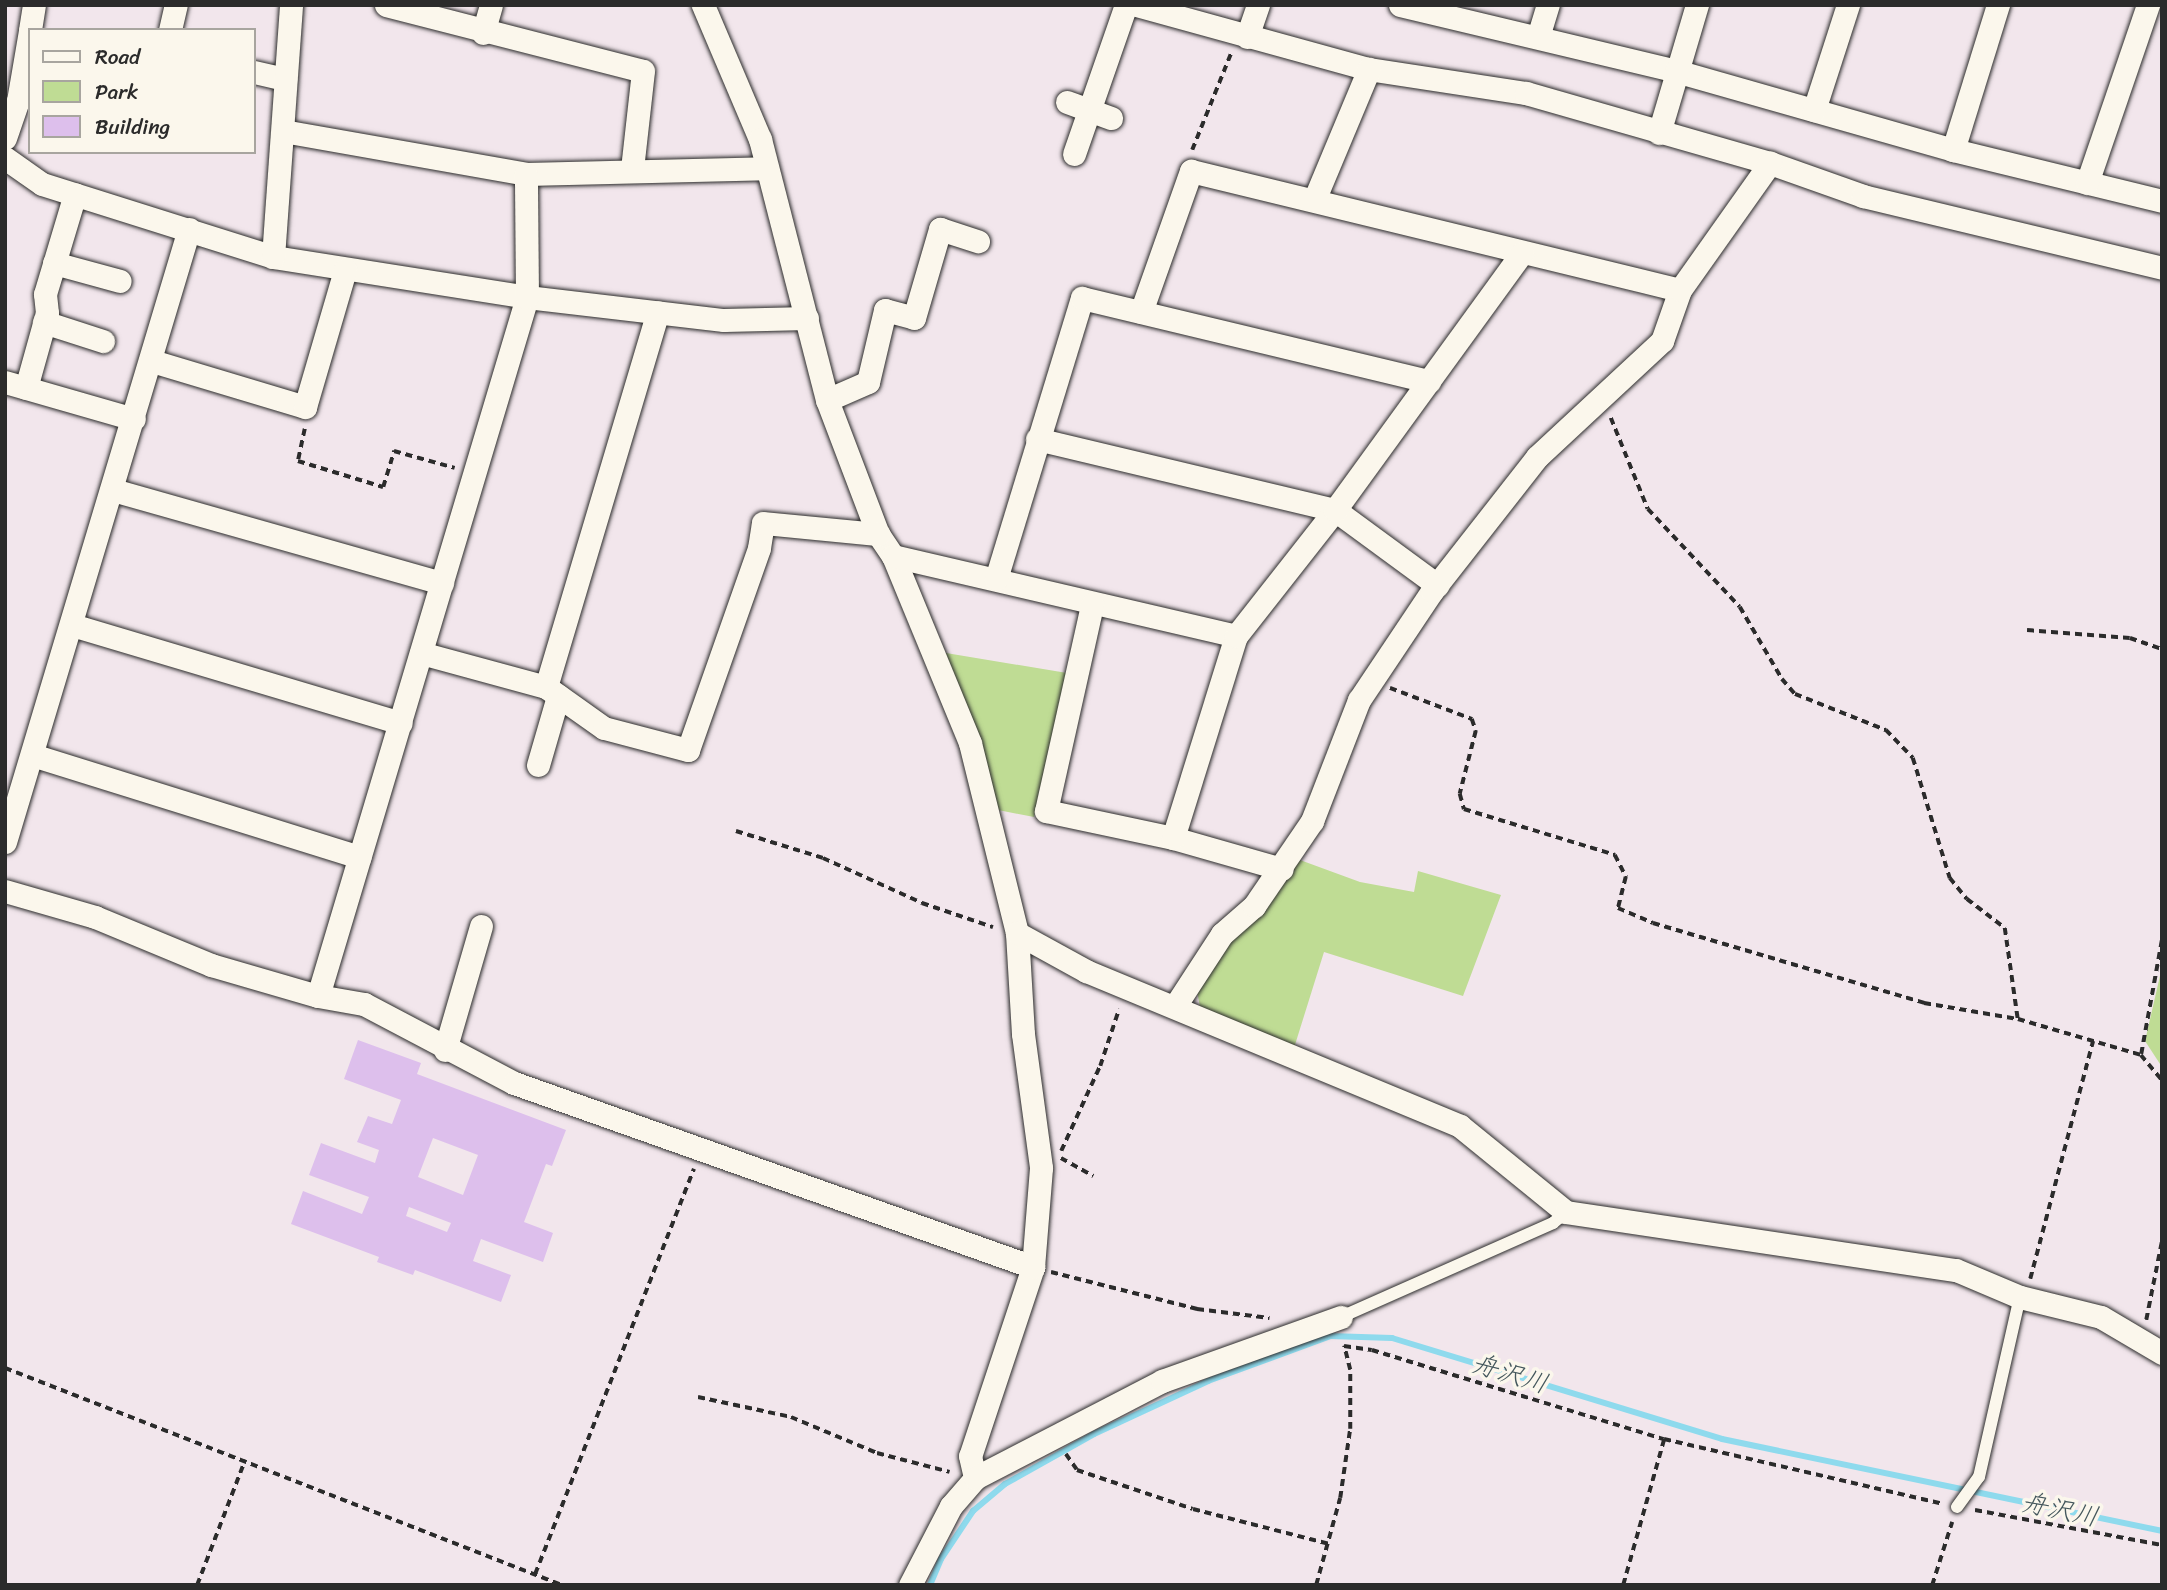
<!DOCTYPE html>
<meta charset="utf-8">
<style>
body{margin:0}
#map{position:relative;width:2167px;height:1590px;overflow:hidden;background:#f2e6ec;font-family:Sriracha,"Klee One",sans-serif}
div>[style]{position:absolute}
.green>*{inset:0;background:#bfdc94}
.stream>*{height:6px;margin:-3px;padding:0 3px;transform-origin:3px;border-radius:3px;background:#8edaed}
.building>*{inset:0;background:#ddbfec}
.path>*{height:3.5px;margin-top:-1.75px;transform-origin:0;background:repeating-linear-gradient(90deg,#2b2b2b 0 7px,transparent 0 12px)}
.roads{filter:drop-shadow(0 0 2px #2b2b2b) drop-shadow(0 0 2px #2b2b2b)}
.lane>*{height:12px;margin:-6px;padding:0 6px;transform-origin:6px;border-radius:6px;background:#fbf7ec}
.street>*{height:23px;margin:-11.5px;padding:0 11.5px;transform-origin:11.5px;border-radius:11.5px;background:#fbf7ec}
span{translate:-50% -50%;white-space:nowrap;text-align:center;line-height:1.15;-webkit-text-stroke:7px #fbf7ec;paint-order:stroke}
.water-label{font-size:26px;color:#44575c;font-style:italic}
.frame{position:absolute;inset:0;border:7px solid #2b2b2b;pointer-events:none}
.legend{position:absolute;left:28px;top:28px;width:228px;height:126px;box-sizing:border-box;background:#fbf7ec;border:2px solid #a8a59f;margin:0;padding:9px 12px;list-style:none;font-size:21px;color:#2b2b2b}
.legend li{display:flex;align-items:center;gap:14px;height:35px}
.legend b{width:35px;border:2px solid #a8a59f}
</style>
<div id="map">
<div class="green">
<i style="clip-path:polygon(940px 652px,1067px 673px,1034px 817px,993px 809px)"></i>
<i style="clip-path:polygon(1300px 860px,1360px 882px,1414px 892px,1418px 871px,1501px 895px,1463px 996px,1324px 952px,1294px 1048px,1200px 1007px,1197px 991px,1227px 945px)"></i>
<i style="clip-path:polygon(2162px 967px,2162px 1067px,2145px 1041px)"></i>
</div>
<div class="stream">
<i style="left:930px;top:1585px;width:28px;rotate:-67deg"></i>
<i style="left:941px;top:1559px;width:58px;rotate:-56.3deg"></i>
<i style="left:973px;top:1511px;width:42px;rotate:-40.2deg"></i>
<i style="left:1005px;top:1484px;width:102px;rotate:-29.3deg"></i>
<i style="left:1094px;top:1434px;width:126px;rotate:-24.9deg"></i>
<i style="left:1208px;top:1381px;width:130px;rotate:-20.2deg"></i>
<i style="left:1330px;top:1336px;width:62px;rotate:1.8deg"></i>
<i style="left:1392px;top:1338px;width:345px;rotate:17deg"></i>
<i style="left:1722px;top:1439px;width:450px;rotate:11.8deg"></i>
</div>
<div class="building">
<i style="clip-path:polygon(evenodd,358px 1040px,421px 1063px,417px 1074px,566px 1130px,552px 1166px,546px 1164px,524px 1222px,553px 1233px,543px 1262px,481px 1239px,473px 1261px,511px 1275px,501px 1302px,415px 1270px,413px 1275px,377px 1262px,379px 1257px,291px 1224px,303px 1191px,362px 1214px,369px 1197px,309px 1175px,321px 1143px,375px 1163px,379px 1150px,357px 1142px,368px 1116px,392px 1124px,401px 1100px,344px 1079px,358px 1040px,433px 1138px,478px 1155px,463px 1195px,418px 1177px,433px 1138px,358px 1040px,409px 1207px,451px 1223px,447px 1232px,406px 1216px,409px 1207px)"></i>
</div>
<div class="path">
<i style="left:1192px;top:150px;width:105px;rotate:-68.1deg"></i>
<i style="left:1611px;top:418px;width:98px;rotate:67.9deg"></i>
<i style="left:1648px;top:509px;width:134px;rotate:46.8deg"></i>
<i style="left:1740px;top:607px;width:83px;rotate:59.7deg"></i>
<i style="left:1782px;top:679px;width:20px;rotate:49deg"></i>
<i style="left:1795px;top:694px;width:98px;rotate:21.6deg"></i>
<i style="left:1886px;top:730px;width:39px;rotate:46deg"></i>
<i style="left:1913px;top:758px;width:126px;rotate:72.9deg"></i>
<i style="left:1950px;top:878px;width:27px;rotate:51deg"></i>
<i style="left:1967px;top:899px;width:48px;rotate:37.3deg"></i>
<i style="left:2005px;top:928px;width:92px;rotate:81.9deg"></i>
<i style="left:2018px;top:1019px;width:128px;rotate:16.3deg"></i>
<i style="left:2141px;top:1055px;width:33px;rotate:50deg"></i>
<i style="left:305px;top:429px;width:33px;rotate:102deg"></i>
<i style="left:298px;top:461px;width:89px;rotate:17deg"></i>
<i style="left:383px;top:487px;width:38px;rotate:-73deg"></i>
<i style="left:394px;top:451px;width:63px;rotate:15.6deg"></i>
<i style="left:2027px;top:630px;width:103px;rotate:4.4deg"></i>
<i style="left:2130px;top:638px;width:34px;rotate:19deg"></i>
<i style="left:1390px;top:688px;width:88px;rotate:20.7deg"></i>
<i style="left:1472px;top:719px;width:13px;rotate:72deg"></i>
<i style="left:1476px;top:731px;width:65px;rotate:104.3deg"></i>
<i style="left:1460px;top:794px;width:16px;rotate:75deg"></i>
<i style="left:1464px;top:809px;width:158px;rotate:16.9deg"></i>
<i style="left:1615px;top:855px;width:25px;rotate:63deg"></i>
<i style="left:1626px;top:877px;width:32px;rotate:104deg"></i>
<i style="left:1618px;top:908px;width:38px;rotate:23deg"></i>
<i style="left:1653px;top:923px;width:283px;rotate:16.4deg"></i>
<i style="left:1924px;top:1003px;width:95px;rotate:9.7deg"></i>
<i style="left:736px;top:831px;width:91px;rotate:17.2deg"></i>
<i style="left:823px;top:858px;width:109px;rotate:24.4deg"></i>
<i style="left:922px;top:903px;width:75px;rotate:18.7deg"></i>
<i style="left:2141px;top:1054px;width:117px;rotate:-79.7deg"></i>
<i style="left:1061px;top:1151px;width:94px;rotate:-65.4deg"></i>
<i style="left:1100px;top:1066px;width:60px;rotate:-71.6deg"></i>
<i style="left:1061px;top:1158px;width:37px;rotate:29deg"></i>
<i style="left:1051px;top:1272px;width:151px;rotate:14.2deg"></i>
<i style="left:1197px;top:1309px;width:73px;rotate:7.1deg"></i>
<i style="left:2030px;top:1279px;width:246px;rotate:-75.2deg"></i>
<i style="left:2146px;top:1320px;width:82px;rotate:-78.7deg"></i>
<i style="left:5px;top:1368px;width:598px;rotate:21.29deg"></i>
<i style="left:698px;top:1397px;width:95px;rotate:12.1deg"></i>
<i style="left:791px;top:1417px;width:93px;rotate:22.7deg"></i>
<i style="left:877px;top:1453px;width:75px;rotate:14.6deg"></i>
<i style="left:1066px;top:1454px;width:19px;rotate:55deg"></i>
<i style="left:1077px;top:1470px;width:122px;rotate:18.6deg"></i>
<i style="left:1193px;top:1509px;width:140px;rotate:14.4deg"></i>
<i style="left:1975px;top:1510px;width:190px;rotate:10.6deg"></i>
<i style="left:535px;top:1574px;width:435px;rotate:-68.6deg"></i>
<i style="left:197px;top:1585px;width:134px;rotate:-69deg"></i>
<i style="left:1316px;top:1585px;width:90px;rotate:-74.6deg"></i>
<i style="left:1340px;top:1498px;width:70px;rotate:-81.8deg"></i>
<i style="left:1350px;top:1429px;width:59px;rotate:-90deg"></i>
<i style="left:1350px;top:1370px;width:25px;rotate:-104deg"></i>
<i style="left:1344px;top:1346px;width:28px;rotate:8deg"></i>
<i style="left:1372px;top:1350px;width:305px;rotate:17deg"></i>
<i style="left:1664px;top:1439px;width:286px;rotate:13.1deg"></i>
<i style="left:1623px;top:1585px;width:152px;rotate:-74.3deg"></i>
<i style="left:1932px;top:1585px;width:66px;rotate:-72.4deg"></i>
</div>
<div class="roads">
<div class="lane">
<i style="left:1341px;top:1317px;width:232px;rotate:-23.9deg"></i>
<i style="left:1553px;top:1223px;width:17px;rotate:-40deg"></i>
<i style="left:1957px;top:1507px;width:37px;rotate:-54deg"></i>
<i style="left:1979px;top:1477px;width:185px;rotate:-77.2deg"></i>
</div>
<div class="street">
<i style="left:386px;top:5px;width:265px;rotate:14.4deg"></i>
<i style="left:643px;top:71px;width:99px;rotate:96.4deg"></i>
<i style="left:703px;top:5px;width:146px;rotate:67deg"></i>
<i style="left:760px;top:139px;width:269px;rotate:75.6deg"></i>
<i style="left:827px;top:400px;width:143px;rotate:69.2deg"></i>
<i style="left:878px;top:534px;width:27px;rotate:56deg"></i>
<i style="left:893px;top:556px;width:202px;rotate:67.6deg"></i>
<i style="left:970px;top:743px;width:196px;rotate:76.1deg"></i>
<i style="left:1017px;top:933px;width:101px;rotate:86.6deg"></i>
<i style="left:1023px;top:1034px;width:135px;rotate:82.3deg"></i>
<i style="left:1041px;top:1168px;width:99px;rotate:94.6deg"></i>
<i style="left:1033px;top:1267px;width:199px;rotate:108.4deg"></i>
<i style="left:970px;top:1456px;width:23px;rotate:77deg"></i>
<i style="left:1136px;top:5px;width:242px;rotate:15.4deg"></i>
<i style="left:1369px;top:69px;width:159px;rotate:8.7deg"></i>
<i style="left:1526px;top:93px;width:254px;rotate:16deg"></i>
<i style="left:1770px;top:163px;width:99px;rotate:19.5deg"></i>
<i style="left:1863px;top:196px;width:308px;rotate:13.5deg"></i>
<i style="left:1400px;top:5px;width:284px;rotate:13.4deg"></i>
<i style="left:1676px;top:71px;width:288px;rotate:15.9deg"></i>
<i style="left:1953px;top:150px;width:215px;rotate:13.7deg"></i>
<i style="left:30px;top:30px;width:25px;rotate:-81deg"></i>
<i style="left:170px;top:30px;width:26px;rotate:-77deg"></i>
<i style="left:483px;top:33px;width:29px;rotate:-74deg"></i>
<i style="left:1247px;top:37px;width:34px;rotate:-71deg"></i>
<i style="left:1538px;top:37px;width:34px;rotate:-73deg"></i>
<i style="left:254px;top:72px;width:32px;rotate:13deg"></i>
<i style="left:1067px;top:102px;width:47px;rotate:20deg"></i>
<i style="left:1814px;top:110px;width:110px;rotate:-72.1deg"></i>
<i style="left:283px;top:131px;width:247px;rotate:10deg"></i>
<i style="left:526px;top:174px;width:240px;rotate:-1.4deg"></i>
<i style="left:1659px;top:133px;width:134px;rotate:-73.5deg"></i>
<i style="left:5px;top:138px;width:39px;rotate:-71deg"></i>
<i style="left:18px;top:101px;width:71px;rotate:-80.3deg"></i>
<i style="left:1953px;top:150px;width:152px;rotate:-72.8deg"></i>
<i style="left:1074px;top:154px;width:158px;rotate:-70.8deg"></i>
<i style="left:5px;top:158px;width:45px;rotate:35.1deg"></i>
<i style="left:42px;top:184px;width:242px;rotate:17.5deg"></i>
<i style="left:273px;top:257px;width:257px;rotate:8.9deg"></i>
<i style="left:527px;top:297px;width:198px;rotate:6.7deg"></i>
<i style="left:724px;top:320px;width:83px;rotate:-1.4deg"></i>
<i style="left:2087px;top:183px;width:188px;rotate:-71.1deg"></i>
<i style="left:1315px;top:198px;width:140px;rotate:-67.3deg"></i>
<i style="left:273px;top:257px;width:253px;rotate:-85.9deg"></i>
<i style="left:54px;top:263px;width:68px;rotate:15.3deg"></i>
<i style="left:1141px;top:312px;width:150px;rotate:-70.5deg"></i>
<i style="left:1191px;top:171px;width:503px;rotate:13.68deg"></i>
<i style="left:44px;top:322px;width:62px;rotate:17.9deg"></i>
<i style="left:152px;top:361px;width:160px;rotate:16.7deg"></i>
<i style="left:305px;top:407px;width:143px;rotate:-73.7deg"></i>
<i style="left:5px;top:382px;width:134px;rotate:16deg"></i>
<i style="left:26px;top:388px;width:78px;rotate:-74.4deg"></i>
<i style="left:47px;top:313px;width:19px;rotate:-96deg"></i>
<i style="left:45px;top:294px;width:104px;rotate:-73.3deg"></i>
<i style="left:827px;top:400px;width:45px;rotate:-23.7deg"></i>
<i style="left:868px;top:382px;width:74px;rotate:-76.7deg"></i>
<i style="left:885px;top:310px;width:30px;rotate:15deg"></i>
<i style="left:914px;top:318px;width:93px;rotate:-73.7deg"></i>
<i style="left:940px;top:229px;width:40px;rotate:18deg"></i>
<i style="left:1037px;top:439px;width:306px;rotate:13.4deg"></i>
<i style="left:1335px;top:510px;width:127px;rotate:36.3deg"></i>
<i style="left:113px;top:490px;width:342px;rotate:15.8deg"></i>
<i style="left:893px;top:556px;width:352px;rotate:13.1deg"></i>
<i style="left:996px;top:579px;width:294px;rotate:-73deg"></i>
<i style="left:1082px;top:298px;width:357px;rotate:13.5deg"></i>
<i style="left:1092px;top:605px;width:211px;rotate:102.6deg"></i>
<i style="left:1046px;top:811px;width:130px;rotate:12deg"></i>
<i style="left:1173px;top:838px;width:113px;rotate:15.9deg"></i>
<i style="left:72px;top:625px;width:343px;rotate:16.6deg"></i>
<i style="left:421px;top:653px;width:130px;rotate:15.2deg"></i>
<i style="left:546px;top:687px;width:391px;rotate:-73.4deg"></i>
<i style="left:546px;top:687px;width:71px;rotate:35.3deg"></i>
<i style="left:604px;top:728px;width:87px;rotate:14.7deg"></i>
<i style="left:688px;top:750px;width:214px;rotate:-70.6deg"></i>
<i style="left:759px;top:548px;width:25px;rotate:-81deg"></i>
<i style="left:763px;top:523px;width:116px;rotate:5.5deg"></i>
<i style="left:32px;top:755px;width:343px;rotate:17.3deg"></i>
<i style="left:538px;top:765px;width:72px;rotate:-73.8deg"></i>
<i style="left:1173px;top:838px;width:212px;rotate:-72.7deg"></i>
<i style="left:1236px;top:636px;width:160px;rotate:-51.8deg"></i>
<i style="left:1335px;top:510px;width:318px;rotate:-54deg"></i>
<i style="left:5px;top:842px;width:640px;rotate:-73.29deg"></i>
<i style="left:5px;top:891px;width:94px;rotate:16.1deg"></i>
<i style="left:95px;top:917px;width:126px;rotate:22.5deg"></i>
<i style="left:211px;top:965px;width:111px;rotate:16.2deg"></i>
<i style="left:318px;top:996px;width:47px;rotate:9.9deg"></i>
<i style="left:364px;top:1004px;width:170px;rotate:27.8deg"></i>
<i style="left:514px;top:1083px;width:551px;rotate:19.52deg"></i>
<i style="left:1017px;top:933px;width:79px;rotate:28.8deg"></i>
<i style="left:1086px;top:971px;width:405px;rotate:22.5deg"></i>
<i style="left:1460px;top:1126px;width:136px;rotate:39.1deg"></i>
<i style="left:1566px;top:1212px;width:394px;rotate:8.5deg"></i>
<i style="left:1956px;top:1270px;width:69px;rotate:22.9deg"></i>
<i style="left:2020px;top:1297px;width:83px;rotate:13.9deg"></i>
<i style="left:2101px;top:1317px;width:71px;rotate:30.5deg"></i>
<i style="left:318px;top:996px;width:730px;rotate:-73.35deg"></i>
<i style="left:527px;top:297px;width:123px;rotate:-90.5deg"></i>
<i style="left:1175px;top:1006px;width:86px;rotate:-56.9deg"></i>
<i style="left:1222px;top:934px;width:43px;rotate:-41.2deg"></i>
<i style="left:1254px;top:906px;width:103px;rotate:-55.7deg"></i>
<i style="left:1312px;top:821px;width:130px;rotate:-68.8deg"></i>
<i style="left:1359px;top:700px;width:131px;rotate:-56.2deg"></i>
<i style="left:1432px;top:591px;width:170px;rotate:-51.9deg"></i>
<i style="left:1537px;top:457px;width:171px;rotate:-42.9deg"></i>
<i style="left:1662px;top:341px;width:54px;rotate:-70.6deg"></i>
<i style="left:1680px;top:290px;width:156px;rotate:-54.7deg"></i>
<i style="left:445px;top:1050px;width:129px;rotate:-73.8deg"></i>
<i style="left:910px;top:1585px;width:89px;rotate:-62.6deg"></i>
<i style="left:951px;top:1506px;width:37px;rotate:-49deg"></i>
<i style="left:975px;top:1478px;width:211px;rotate:-27.4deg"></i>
<i style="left:1162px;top:1381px;width:190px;rotate:-19.7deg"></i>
</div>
</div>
<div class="water-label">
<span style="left:1510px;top:1374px;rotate:17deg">舟沢川</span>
<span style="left:2060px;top:1510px;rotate:12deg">舟沢川</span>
</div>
<div class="frame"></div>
<ul class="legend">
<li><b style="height:9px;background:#fbf7ec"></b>Road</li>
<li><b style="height:19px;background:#bfdc94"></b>Park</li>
<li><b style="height:19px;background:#ddbfec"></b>Building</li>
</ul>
</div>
